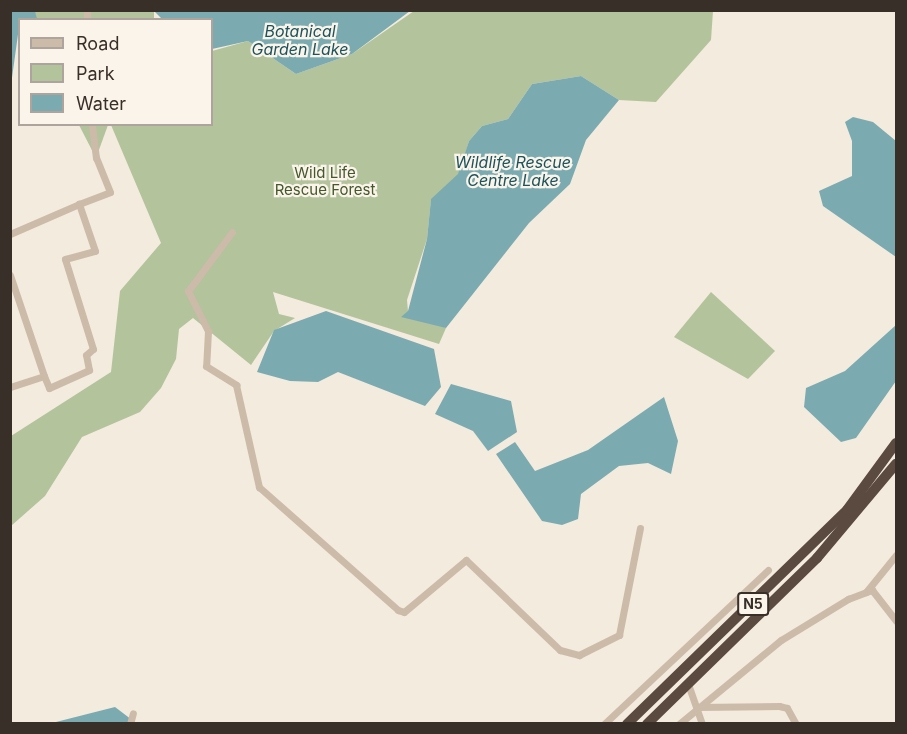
<!DOCTYPE html>
<style>
body{margin:0}
#map{position:relative;width:907px;height:734px;overflow:hidden;background:#f3ebdd;font-family:Inter,sans-serif}
div>[style]{position:absolute}
.green>*{inset:0;background:#b3c39c;transform-origin:0 0}
.water>*{inset:0;background:#7babb1}
.minor>*{height:7px;margin:-3.5px;padding:0 3.5px;transform-origin:3.5px;border-radius:3.5px;background:#ccbba8}
.highway>*{height:10px;margin:-5px;padding:0 5px;transform-origin:5px;border-radius:5px;background:#5a4a3f}
span{translate:-50% -50%;white-space:nowrap;text-align:center;line-height:1.15;-webkit-text-stroke:4.5px #faf4ea;paint-order:stroke}
.shield-label span{padding:2px 4px;background:#faf4ea;border:2px solid;border-radius:4px;-webkit-text-stroke-width:0}
.shield-label{font-size:14px;color:#392f29;font-weight:700}
.park-label{font-size:15px;color:#44582b}
.water-label{font-size:16px;color:#1c535c;font-style:italic}
.frame{position:absolute;inset:0;border:12px solid #392f29;pointer-events:none}
.legend{position:absolute;left:18px;top:18px;width:195px;height:108px;box-sizing:border-box;background:#faf4ea;border:2px solid #ada59d;margin:0;padding:8px 10px;list-style:none;font-size:18px;color:#392f29}
.legend li{display:flex;align-items:center;gap:12px;height:30px}
.legend b{width:30px;border:2px solid #ada59d}
</style>
<div id="map">
<div class="green">
<i style="left:22px;top:11px;width:132px;height:9px"></i>
<i style="clip-path:polygon(414px 11px,713px 11px,711px 40px,656px 102px,619px 100px,581px 76px,532px 84px,508px 119px,482px 126px,469px 141px,459px 174px,431px 200px,427px 239px,407px 300px,408px 311px,446px 328px,439px 344px,273px 292px,279px 314px,295px 318px,274px 331px,251px 365px,193px 318px,179px 329px,176px 359px,161px 388px,140px 412px,82px 437px,45px 496px,11px 526px,11px 436px,111px 372px,120px 291px,161px 243px,111px 125px,212px 124px,212px 51px,248px 41px,296px 74px,352px 54px)"></i>
<i style="clip-path:polygon(79px 125px,108px 125px,96px 158px)"></i>
<i style="clip-path:polygon(711px 292px,775px 351px,748px 379px,674px 337px)"></i>
</div>
<div class="water">
<i style="clip-path:polygon(11px 10px,35px 11px,37px 19px,20px 20px,11px 85px)"></i>
<i style="clip-path:polygon(154px 11px,410px 11px,352px 54px,296px 74px,248px 41px,212px 49px,212px 20px,162px 19px)"></i>
<i style="clip-path:polygon(581px 76px,619px 100px,586px 140px,570px 184px,529px 223px,446px 328px,401px 317px,408px 311px,427px 239px,431px 199px,458px 174px,469px 141px,482px 126px,508px 119px,532px 84px)"></i>
<i style="clip-path:polygon(853px 117px,873px 122px,896px 141px,896px 257px,823px 206px,819px 191px,852px 176px,852px 141px,845px 122px)"></i>
<i style="clip-path:polygon(326px 311px,434px 349px,441px 387px,425px 406px,338px 372px,318px 382px,290px 381px,257px 372px,274px 330px)"></i>
<i style="clip-path:polygon(896px 325px,896px 381px,856px 438px,841px 442px,804px 407px,806px 388px,845px 371px)"></i>
<i style="clip-path:polygon(451px 384px,511px 401px,517px 432px,488px 451px,473px 431px,435px 414px)"></i>
<i style="clip-path:polygon(664px 397px,678px 441px,671px 474px,648px 463px,619px 466px,581px 494px,578px 519px,562px 525px,542px 521px,496px 454px,515px 442px,535px 471px,588px 450px)"></i>
<i style="clip-path:polygon(115px 707px,136px 723px,38px 724px,52px 723px)"></i>
</div>
<div class="minor">
<i style="left:87px;top:20px;width:10px;rotate:-90deg"></i>
<i style="left:232px;top:232px;width:74px;rotate:126.7deg"></i>
<i style="left:188px;top:291px;width:45px;rotate:63.4deg"></i>
<i style="left:208px;top:331px;width:35px;rotate:93deg"></i>
<i style="left:206px;top:366px;width:36px;rotate:32deg"></i>
<i style="left:236px;top:385px;width:105px;rotate:77.3deg"></i>
<i style="left:259px;top:487px;width:186px;rotate:41.5deg"></i>
<i style="left:398px;top:610px;width:6px;rotate:18deg"></i>
<i style="left:404px;top:612px;width:81px;rotate:-40deg"></i>
<i style="left:466px;top:560px;width:130px;rotate:43.8deg"></i>
<i style="left:560px;top:650px;width:20px;rotate:15deg"></i>
<i style="left:579px;top:655px;width:45px;rotate:-26.6deg"></i>
<i style="left:619px;top:635px;width:109px;rotate:-78.9deg"></i>
<i style="left:10px;top:234px;width:75px;rotate:-23.5deg"></i>
<i style="left:10px;top:275px;width:107px;rotate:71.4deg"></i>
<i style="left:44px;top:376px;width:36px;rotate:162deg"></i>
<i style="left:44px;top:376px;width:13px;rotate:67deg"></i>
<i style="left:49px;top:388px;width:44px;rotate:-24.2deg"></i>
<i style="left:89px;top:370px;width:15px;rotate:-101deg"></i>
<i style="left:86px;top:355px;width:9px;rotate:-41deg"></i>
<i style="left:93px;top:349px;width:94px;rotate:-107.3deg"></i>
<i style="left:65px;top:259px;width:31px;rotate:-15deg"></i>
<i style="left:95px;top:251px;width:50px;rotate:-108.8deg"></i>
<i style="left:79px;top:204px;width:33px;rotate:-21deg"></i>
<i style="left:110px;top:192px;width:37px;rotate:-112deg"></i>
<i style="left:96px;top:158px;width:34px;rotate:-97deg"></i>
<i style="left:866px;top:592px;width:48px;rotate:-51deg"></i>
<i style="left:688px;top:684px;width:42px;rotate:70.7deg"></i>
<i style="left:697px;top:707px;width:82px;rotate:-0.7deg"></i>
<i style="left:779px;top:706px;width:8px;rotate:14deg"></i>
<i style="left:787px;top:708px;width:18px;rotate:61deg"></i>
<i style="left:130px;top:724px;width:11px;rotate:-75deg"></i>
<i style="left:604px;top:724px;width:225px;rotate:-43.2deg"></i>
<i style="left:679px;top:724px;width:132px;rotate:-39.5deg"></i>
<i style="left:781px;top:640px;width:79px;rotate:-31.5deg"></i>
<i style="left:848px;top:599px;width:26px;rotate:-21deg"></i>
<i style="left:872px;top:590px;width:39px;rotate:52deg"></i>
</div>
<div class="highway">
<i style="left:627px;top:724px;width:307px;rotate:-44.2deg"></i>
<i style="left:847px;top:510px;width:83px;rotate:-53.8deg"></i>
<i style="left:647px;top:724px;width:238px;rotate:-44.3deg"></i>
<i style="left:817px;top:558px;width:123px;rotate:-50deg"></i>
</div>
<div class="shield-label">
<span style="left:753px;top:604px">N5</span>
</div>
<div class="park-label">
<span style="left:325px;top:181px">Wild Life<br>Rescue Forest</span>
</div>
<div class="water-label">
<span style="left:300px;top:40px">Botanical<br>Garden Lake</span>
<span style="left:513px;top:171px">Wildlife Rescue<br>Centre Lake</span>
</div>
<div class="frame"></div>
<ul class="legend">
<li><b style="height:8px;background:#ccbba8"></b>Road</li>
<li><b style="height:16px;background:#b3c39c"></b>Park</li>
<li><b style="height:16px;background:#7babb1"></b>Water</li>
</ul>
</div>
